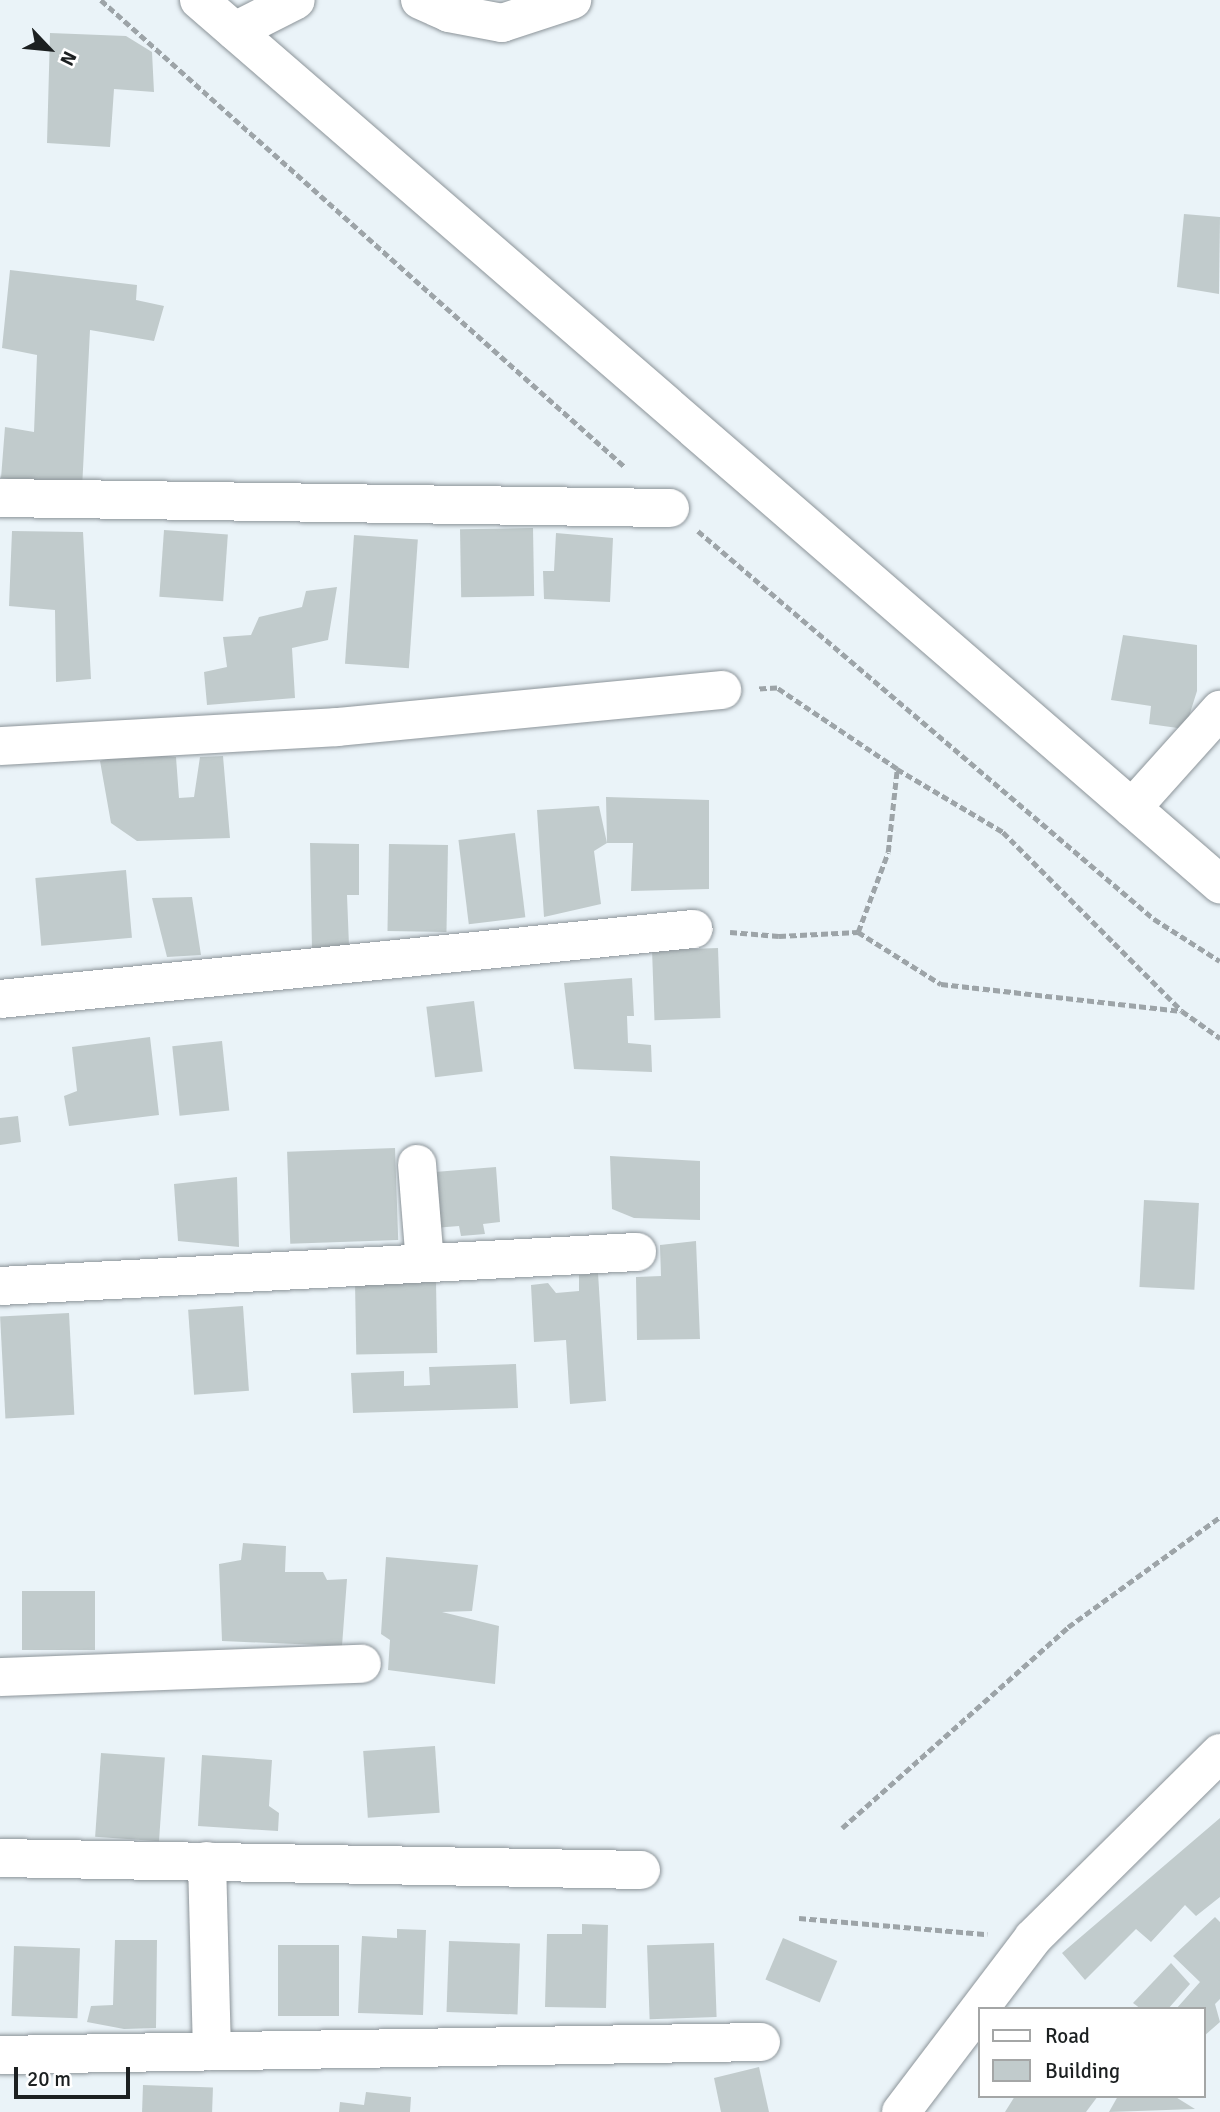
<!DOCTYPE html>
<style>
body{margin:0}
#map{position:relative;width:1220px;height:2112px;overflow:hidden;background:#eaf3f8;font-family:Signika,sans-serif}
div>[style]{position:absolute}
.building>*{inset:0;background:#c1cbcc;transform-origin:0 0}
.path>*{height:4.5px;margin-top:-2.25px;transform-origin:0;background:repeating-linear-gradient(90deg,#9da4a8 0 7px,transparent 0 10.5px)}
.roads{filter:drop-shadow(0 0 2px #8c9499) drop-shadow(0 0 2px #8c9499)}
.minor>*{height:38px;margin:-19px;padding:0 19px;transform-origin:19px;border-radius:19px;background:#fff}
span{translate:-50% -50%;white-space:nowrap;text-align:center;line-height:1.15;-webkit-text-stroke:5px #fff;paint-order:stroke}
.legend{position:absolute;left:978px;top:2007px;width:228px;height:91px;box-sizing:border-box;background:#fff;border:2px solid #a4a6a6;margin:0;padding:9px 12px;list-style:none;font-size:21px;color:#1c2021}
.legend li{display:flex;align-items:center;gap:14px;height:35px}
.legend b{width:35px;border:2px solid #a4a6a6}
.north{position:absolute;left:14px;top:14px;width:70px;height:70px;-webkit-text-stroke:5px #fff;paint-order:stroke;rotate:116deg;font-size:19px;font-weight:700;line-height:28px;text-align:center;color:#1c2021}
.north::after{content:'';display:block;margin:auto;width:24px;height:32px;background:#1c2021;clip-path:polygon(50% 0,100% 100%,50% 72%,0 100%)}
.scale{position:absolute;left:14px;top:2067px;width:116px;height:32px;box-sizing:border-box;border:4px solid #1c2021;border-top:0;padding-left:9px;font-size:21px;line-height:24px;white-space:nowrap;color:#1c2021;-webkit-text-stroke:5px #fff;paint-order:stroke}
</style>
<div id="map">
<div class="building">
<i style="clip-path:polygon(50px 33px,126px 36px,152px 52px,154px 92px,114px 89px,110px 147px,47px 143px)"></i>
<i style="clip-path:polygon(1184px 214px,1220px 217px,1219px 294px,1177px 287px)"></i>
<i style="clip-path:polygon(10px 270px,137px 285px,136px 300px,164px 306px,154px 341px,90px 330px,82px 489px,1px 478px,5px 427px,34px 432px,37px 355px,2px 348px)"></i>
<i style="left:533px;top:528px;width:68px;height:73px;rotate:89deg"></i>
<i style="left:164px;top:530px;width:64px;height:67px;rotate:4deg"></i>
<i style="clip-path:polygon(12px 531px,83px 532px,91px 679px,56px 682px,55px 610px,9px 606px)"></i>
<i style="clip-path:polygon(556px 533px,613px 538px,610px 602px,544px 599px,543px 571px,554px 571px)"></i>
<i style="left:354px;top:535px;width:64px;height:129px;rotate:4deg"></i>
<i style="clip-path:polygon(337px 587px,328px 640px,292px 648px,295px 698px,207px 705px,204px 672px,227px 667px,223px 637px,251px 635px,259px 617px,302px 607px,306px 591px)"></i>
<i style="clip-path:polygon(1123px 635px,1197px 645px,1197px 691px,1185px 729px,1149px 724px,1151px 706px,1111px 700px)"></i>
<i style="clip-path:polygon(130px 752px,176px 757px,179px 798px,194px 797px,200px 757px,223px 756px,230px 838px,137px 841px,111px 823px,100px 761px)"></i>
<i style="clip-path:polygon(606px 797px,709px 800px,709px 889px,631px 891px,633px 843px,607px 843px,594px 851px,601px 904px,544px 917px,537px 810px,599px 806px,607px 843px)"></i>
<i style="left:515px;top:833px;width:85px;height:57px;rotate:83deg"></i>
<i style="clip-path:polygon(310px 843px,359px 844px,359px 895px,347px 895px,349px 946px,312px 950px)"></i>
<i style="left:389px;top:844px;width:59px;height:87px;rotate:1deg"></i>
<i style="left:126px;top:870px;width:68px;height:91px;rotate:85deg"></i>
<i style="clip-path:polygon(192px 897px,201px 955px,167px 957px,152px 898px)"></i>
<i style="left:718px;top:948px;width:70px;height:66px;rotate:88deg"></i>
<i style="clip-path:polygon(632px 978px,634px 1016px,627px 1016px,628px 1043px,651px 1045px,652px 1072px,574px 1069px,564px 983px)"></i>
<i style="left:474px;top:1001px;width:71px;height:48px;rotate:83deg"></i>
<i style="clip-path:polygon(150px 1037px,159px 1115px,69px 1126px,64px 1096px,77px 1091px,72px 1047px)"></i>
<i style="left:222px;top:1041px;width:70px;height:50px;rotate:84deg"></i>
<i style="clip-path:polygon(18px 1116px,21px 1142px,0 1145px,0 1118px)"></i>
<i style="left:395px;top:1148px;width:92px;height:108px;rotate:88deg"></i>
<i style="clip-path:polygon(610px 1156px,700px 1161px,700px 1220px,634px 1218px,612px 1209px)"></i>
<i style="clip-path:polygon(496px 1167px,500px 1222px,483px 1224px,485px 1234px,461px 1236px,459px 1226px,434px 1228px,435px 1172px)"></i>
<i style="clip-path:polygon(237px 1177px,239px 1247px,178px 1241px,174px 1184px)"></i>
<i style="left:1144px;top:1200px;width:55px;height:87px;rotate:3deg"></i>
<i style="clip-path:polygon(696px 1241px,700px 1339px,637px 1340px,636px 1277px,661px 1276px,660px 1245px)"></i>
<i style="clip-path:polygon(598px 1273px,606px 1401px,570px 1404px,566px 1340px,534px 1342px,531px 1285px,548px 1283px,556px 1293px,579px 1291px,579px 1275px)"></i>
<i style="left:436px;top:1281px;width:72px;height:81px;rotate:89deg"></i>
<i style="left:243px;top:1306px;width:85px;height:55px;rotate:86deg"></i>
<i style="left:69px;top:1313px;width:102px;height:69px;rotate:87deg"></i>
<i style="clip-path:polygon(516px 1364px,518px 1408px,353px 1413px,351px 1373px,404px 1371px,404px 1386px,430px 1385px,429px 1367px)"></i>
<i style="clip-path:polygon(243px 1543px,286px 1546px,285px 1572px,323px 1572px,327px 1580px,347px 1579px,342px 1646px,222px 1641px,219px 1564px,241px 1560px)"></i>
<i style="clip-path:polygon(386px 1557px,478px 1565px,472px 1611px,442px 1612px,499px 1626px,495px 1684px,388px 1670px,390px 1640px,381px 1634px)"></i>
<i style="left:95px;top:1591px;width:59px;height:73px;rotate:90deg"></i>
<i style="left:435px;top:1746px;width:67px;height:72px;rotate:86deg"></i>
<i style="left:101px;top:1753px;width:64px;height:84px;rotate:4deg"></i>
<i style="clip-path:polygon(202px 1755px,272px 1760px,269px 1806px,279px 1813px,278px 1831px,198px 1826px)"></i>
<i style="clip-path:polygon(1220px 1818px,1220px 1897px,1196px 1916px,1185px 1905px,1151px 1942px,1136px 1929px,1085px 1980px,1062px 1953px)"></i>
<i style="clip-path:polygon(1215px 1917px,1220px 1922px,1220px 1999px,1215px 2004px,1220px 2022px,1204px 2036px,1204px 2009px,1176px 2009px,1200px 1982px,1173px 1956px)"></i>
<i style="clip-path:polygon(582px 1924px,608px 1925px,606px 2008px,545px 2007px,547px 1934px,582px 1934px)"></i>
<i style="clip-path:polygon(397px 1929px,426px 1930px,423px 2015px,358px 2013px,362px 1936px,397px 1938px)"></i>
<i style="left:783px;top:1938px;width:59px;height:45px;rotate:23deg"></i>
<i style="clip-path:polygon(115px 1940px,157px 1940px,156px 2028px,124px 2029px,87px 2022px,91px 2006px,113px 2005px)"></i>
<i style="left:449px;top:1941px;width:71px;height:71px;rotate:2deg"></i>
<i style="left:714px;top:1943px;width:74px;height:67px;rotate:88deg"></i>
<i style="left:278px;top:1945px;width:61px;height:71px"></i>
<i style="left:14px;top:1946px;width:66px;height:70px;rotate:2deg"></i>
<i style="clip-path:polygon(1171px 1963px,1190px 1984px,1168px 2009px,1141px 2009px,1133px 2003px)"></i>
<i style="clip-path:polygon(759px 2067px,769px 2112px,721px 2112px,714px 2078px)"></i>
<i style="left:143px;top:2085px;width:70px;height:27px;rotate:2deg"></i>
<i style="clip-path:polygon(366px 2092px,411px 2097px,410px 2112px,339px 2112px,340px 2102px,364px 2105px)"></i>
<i style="clip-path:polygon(1015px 2096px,1098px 2096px,1086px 2112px,1005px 2112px)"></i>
<i style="clip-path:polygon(1118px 2096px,1174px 2096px,1195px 2109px,1109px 2112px)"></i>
</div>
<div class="path">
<i style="left:101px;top:0;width:703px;rotate:41.71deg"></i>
<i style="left:698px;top:531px;width:599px;rotate:40.39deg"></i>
<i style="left:1154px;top:919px;width:78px;rotate:32.5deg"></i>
<i style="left:897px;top:769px;width:123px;rotate:30.7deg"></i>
<i style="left:1003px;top:832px;width:253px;rotate:45deg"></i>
<i style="left:1182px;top:1011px;width:47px;rotate:35.4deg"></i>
<i style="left:730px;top:932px;width:49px;rotate:4.7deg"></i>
<i style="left:779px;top:936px;width:79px;rotate:-2.9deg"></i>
<i style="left:858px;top:932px;width:85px;rotate:-69.4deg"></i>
<i style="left:888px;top:852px;width:83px;rotate:-83.8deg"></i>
<i style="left:897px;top:769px;width:145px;rotate:-146deg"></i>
<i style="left:777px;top:688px;width:19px;rotate:177deg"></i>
<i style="left:858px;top:932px;width:98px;rotate:32.1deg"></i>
<i style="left:941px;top:984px;width:242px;rotate:6.4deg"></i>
<i style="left:842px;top:1828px;width:302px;rotate:-41.6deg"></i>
<i style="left:1068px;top:1627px;width:188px;rotate:-35.9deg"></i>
<i style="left:799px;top:1918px;width:189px;rotate:4.9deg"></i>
</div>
<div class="roads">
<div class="minor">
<i style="left:199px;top:0;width:1351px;rotate:40.89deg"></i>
<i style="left:420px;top:0;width:32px;rotate:24deg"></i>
<i style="left:449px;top:13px;width:54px;rotate:10.7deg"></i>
<i style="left:502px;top:23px;width:74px;rotate:-18.2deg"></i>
<i style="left:235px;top:31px;width:68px;rotate:-26.9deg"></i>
<i style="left:0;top:498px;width:670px;rotate:0.86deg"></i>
<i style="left:0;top:746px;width:338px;rotate:-3.2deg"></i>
<i style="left:337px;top:727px;width:387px;rotate:-5.5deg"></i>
<i style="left:1132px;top:808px;width:132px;rotate:-48.1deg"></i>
<i style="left:0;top:999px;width:697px;rotate:-5.77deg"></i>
<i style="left:417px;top:1164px;width:99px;rotate:85.4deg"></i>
<i style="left:0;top:1286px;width:638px;rotate:-3.06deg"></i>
<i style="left:0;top:1677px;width:362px;rotate:-2.1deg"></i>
<i style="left:0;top:1858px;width:641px;rotate:1.07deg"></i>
<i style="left:207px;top:1861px;width:190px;rotate:88.5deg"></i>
<i style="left:0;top:2055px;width:761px;rotate:-0.98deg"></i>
<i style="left:901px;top:2112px;width:218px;rotate:-52.8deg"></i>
<i style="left:1033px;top:1938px;width:263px;rotate:-44.7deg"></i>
</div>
</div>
<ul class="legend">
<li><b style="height:9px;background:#fff"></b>Road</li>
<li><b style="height:19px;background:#c1cbcc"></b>Building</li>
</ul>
<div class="north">N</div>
<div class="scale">20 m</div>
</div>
